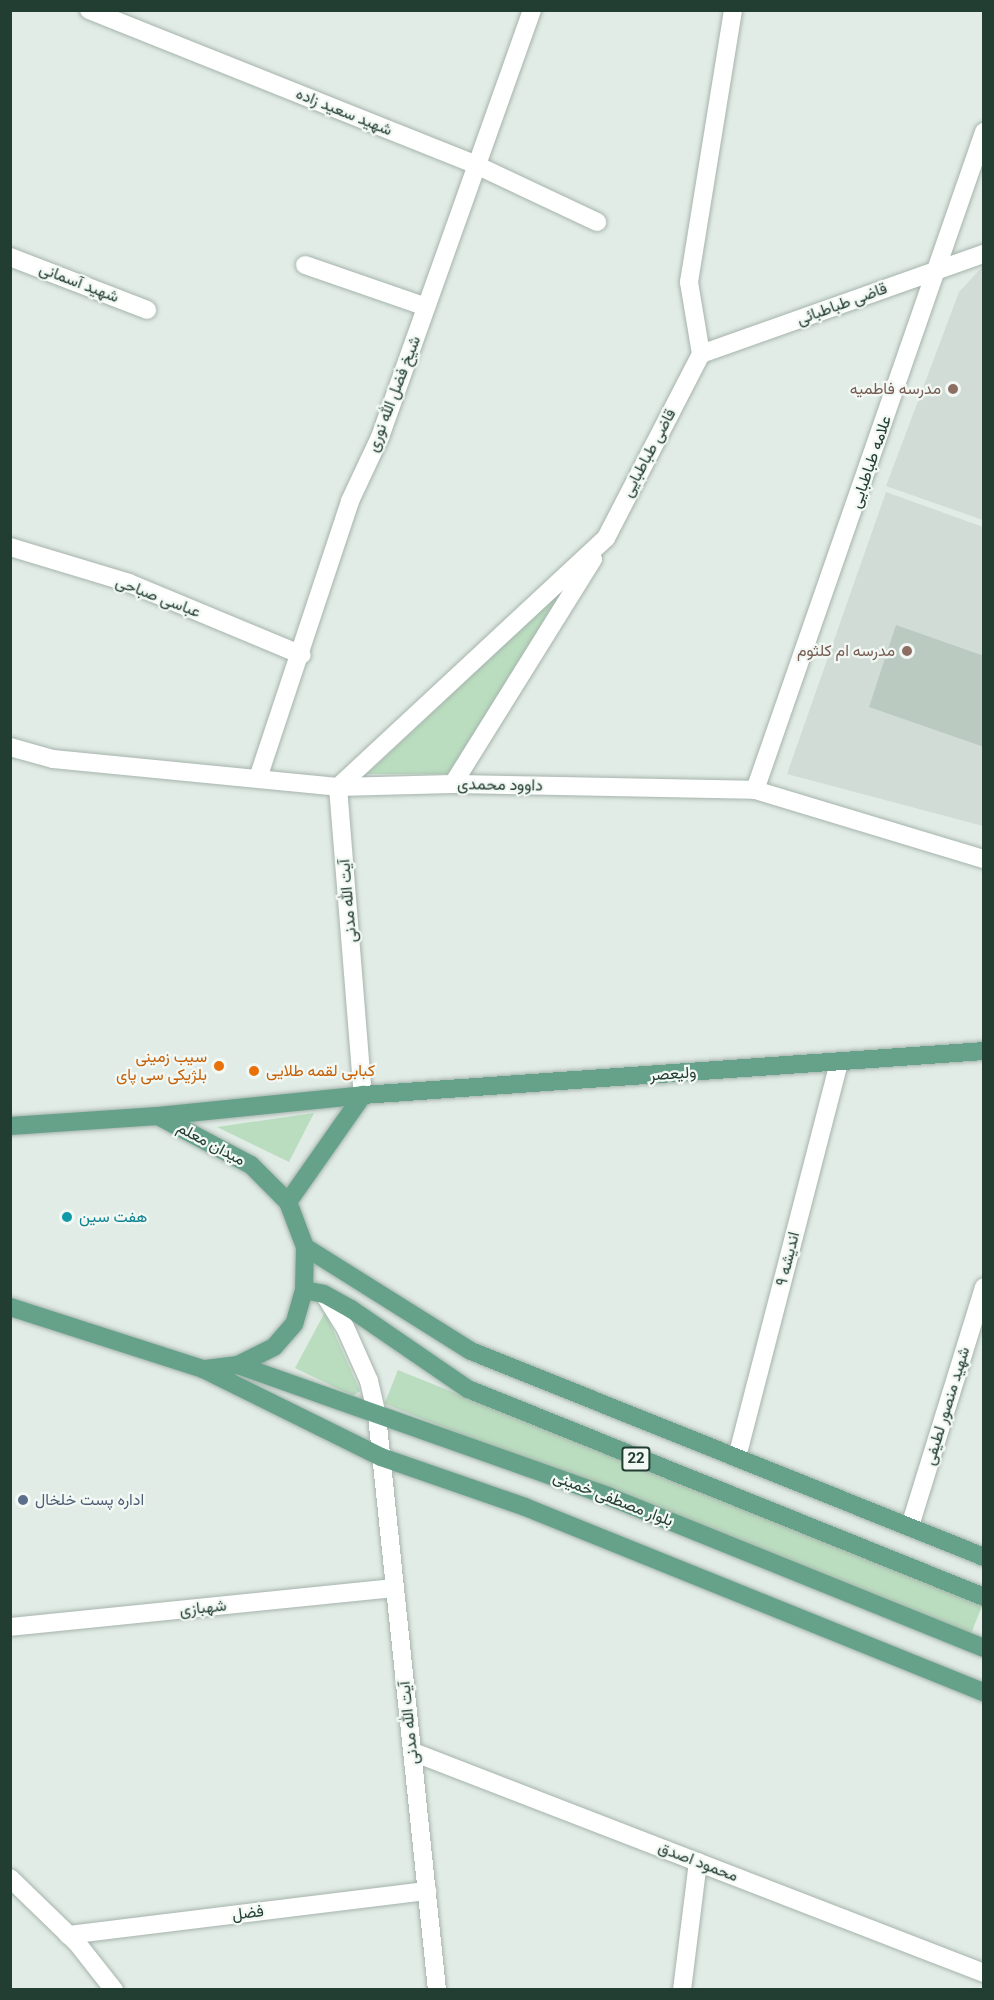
<!DOCTYPE html>
<meta charset="utf-8">
<style>
body{margin:0}
#map{position:relative;width:994px;height:2000px;overflow:hidden;background:#e2ece6;font-family:Roboto,Vazirmatn,sans-serif}
div>[style]{position:absolute}
.built>*{inset:0;background:#d0dcd5}
.green>*{inset:0;background:#baddbf;transform-origin:0 0}
.building>*{inset:0;background:#bacac1}
.roads{filter:drop-shadow(0 0 2px #a5b4ac) drop-shadow(0 0 2px #a5b4ac)}
.minor>*{height:18px;margin:-9px;padding:0 9px;transform-origin:9px;border-radius:9px;background:#fff}
.major>*{height:18px;margin:-9px;padding:0 9px;transform-origin:9px;border-radius:9px;background:#66a28a}
.dots>*{width:16px;height:16px;translate:-50% -50%;box-sizing:border-box;border:3px solid #f2f8f4;border-radius:50%}
span{translate:-50% -50%;white-space:nowrap;text-align:center;line-height:1.15;-webkit-text-stroke:4.5px #f2f8f4;paint-order:stroke}
.shield-label span{padding:2px 4px;background:#f2f8f4;border:2px solid;border-radius:4px;-webkit-text-stroke-width:0}
.shield-label{font-size:15px;color:#223d32;font-weight:700}
.street-label{font-size:16px;color:#223d32}
.education-label{font-size:16px;color:#785e54}
.right{translate:-100% -50%;text-align:right}
.food-label{font-size:16px;color:#c56008}
.left{translate:0 -50%;text-align:left}
.culture-label{font-size:16px;color:#0d838f}
.service-label{font-size:16px;color:#4e5e75}
.frame{position:absolute;inset:0;border:12px solid #223d32;pointer-events:none}
</style>
<div id="map">
<div class="built">
<i style="clip-path:polygon(983px 266px,984px 266px,983px 520px,886px 486px,959px 292px)"></i>
<i style="clip-path:polygon(886px 492px,983px 527px,983px 826px,787px 774px)"></i>
</div>
<div class="green">
<i style="clip-path:polygon(566px 587px,448px 774px,367px 774px)"></i>
<i style="clip-path:polygon(314px 1113px,289px 1162px,217px 1127px)"></i>
<i style="clip-path:polygon(325px 1312px,360px 1391px,353px 1396px,295px 1368px)"></i>
<i style="left:398px;top:1370px;width:630px;height:36px;rotate:22deg"></i>
</div>
<div class="building">
<i style="clip-path:polygon(896px 625px,984px 656px,984px 747px,869px 707px)"></i>
</div>
<div class="roads">
<div class="minor">
<i style="left:89px;top:10px;width:417px;rotate:21.8deg"></i>
<i style="left:476px;top:165px;width:134px;rotate:25.2deg"></i>
<i style="left:10px;top:257px;width:147px;rotate:21.1deg"></i>
<i style="left:305px;top:265px;width:128px;rotate:19.1deg"></i>
<i style="left:701px;top:354px;width:300px;rotate:-19.5deg"></i>
<i style="left:10px;top:547px;width:124px;rotate:16.8deg"></i>
<i style="left:129px;top:583px;width:187px;rotate:22.6deg"></i>
<i style="left:10px;top:747px;width:45px;rotate:15.6deg"></i>
<i style="left:53px;top:759px;width:286px;rotate:5.6deg"></i>
<i style="left:338px;top:787px;width:115px;rotate:-1.5deg"></i>
<i style="left:453px;top:784px;width:302px;rotate:1.1deg"></i>
<i style="left:755px;top:790px;width:239px;rotate:16.8deg"></i>
<i style="left:258px;top:778px;width:292px;rotate:-71.6deg"></i>
<i style="left:350px;top:501px;width:71px;rotate:-64.9deg"></i>
<i style="left:380px;top:437px;width:453px;rotate:-70.4deg"></i>
<i style="left:453px;top:784px;width:265px;rotate:-58.1deg"></i>
<i style="left:338px;top:787px;width:366px;rotate:-42.9deg"></i>
<i style="left:606px;top:538px;width:207px;rotate:-62.7deg"></i>
<i style="left:701px;top:354px;width:73px;rotate:-99.5deg"></i>
<i style="left:689px;top:282px;width:276px;rotate:-80.8deg"></i>
<i style="left:338px;top:787px;width:309px;rotate:85.4deg"></i>
<i style="left:755px;top:790px;width:697px;rotate:-70.81deg"></i>
<i style="left:324px;top:1294px;width:39px;rotate:58deg"></i>
<i style="left:345px;top:1327px;width:59px;rotate:66deg"></i>
<i style="left:369px;top:1381px;width:36px;rotate:77deg"></i>
<i style="left:377px;top:1416px;width:577px;rotate:84.03deg"></i>
<i style="left:737px;top:1457px;width:408px;rotate:-75.5deg"></i>
<i style="left:910px;top:1526px;width:250px;rotate:-72.8deg"></i>
<i style="left:10px;top:1627px;width:387px;rotate:-5.8deg"></i>
<i style="left:413px;top:1752px;width:612px;rotate:21.16deg"></i>
<i style="left:10px;top:1878px;width:93px;rotate:44.1deg"></i>
<i style="left:77px;top:1943px;width:60px;rotate:51.8deg"></i>
<i style="left:68px;top:1935px;width:362px;rotate:-7deg"></i>
<i style="left:682px;top:1990px;width:129px;rotate:-82.9deg"></i>
</div>
<div class="major">
<i style="left:158px;top:1116px;width:206px;rotate:-5.8deg"></i>
<i style="left:363px;top:1095px;width:623px;rotate:-4.05deg"></i>
<i style="left:10px;top:1126px;width:148px;rotate:-3.9deg"></i>
<i style="left:158px;top:1116px;width:105px;rotate:27.8deg"></i>
<i style="left:251px;top:1165px;width:52px;rotate:45deg"></i>
<i style="left:288px;top:1202px;width:48px;rotate:69.3deg"></i>
<i style="left:305px;top:1247px;width:43px;rotate:91.3deg"></i>
<i style="left:304px;top:1290px;width:35px;rotate:106deg"></i>
<i style="left:294px;top:1324px;width:30px;rotate:131deg"></i>
<i style="left:274px;top:1347px;width:40px;rotate:153.4deg"></i>
<i style="left:238px;top:1365px;width:35px;rotate:173deg"></i>
<i style="left:203px;top:1369px;width:203px;rotate:-162.2deg"></i>
<i style="left:288px;top:1202px;width:131px;rotate:-55deg"></i>
<i style="left:305px;top:1247px;width:196px;rotate:32.1deg"></i>
<i style="left:471px;top:1351px;width:553px;rotate:21.88deg"></i>
<i style="left:304px;top:1290px;width:20px;rotate:11deg"></i>
<i style="left:324px;top:1294px;width:31px;rotate:29deg"></i>
<i style="left:351px;top:1309px;width:142px;rotate:34.4deg"></i>
<i style="left:468px;top:1389px;width:556px;rotate:21.95deg"></i>
<i style="left:238px;top:1365px;width:395px;rotate:19.5deg"></i>
<i style="left:610px;top:1497px;width:403px;rotate:22deg"></i>
<i style="left:203px;top:1369px;width:199px;rotate:26.3deg"></i>
<i style="left:381px;top:1457px;width:152px;rotate:19.1deg"></i>
<i style="left:525px;top:1507px;width:495px;rotate:22deg"></i>
</div>
</div>
<div class="dots">
<i style="left:953px;top:389px;background:#8d6e63"></i>
<i style="left:907px;top:651px;background:#8d6e63"></i>
<i style="left:219px;top:1066px;background:#e8710a"></i>
<i style="left:254px;top:1071px;background:#e8710a"></i>
<i style="left:67px;top:1217px;background:#0f9aa8"></i>
<i style="left:23px;top:1500px;background:#5c6f8a"></i>
</div>
<div class="shield-label">
<span style="left:636px;top:1459px">22</span>
</div>
<div class="street-label">
<span style="left:344px;top:112px;rotate:22deg">شهید سعید زاده</span>
<span style="left:79px;top:283px;rotate:21deg">شهید آسمانی</span>
<span style="left:842px;top:304px;rotate:-20deg">قاضی طباطبائی</span>
<span style="left:394px;top:394px;rotate:-69deg">شیخ فضل الله نوری</span>
<span style="left:649px;top:453px;rotate:-62deg">قاضی طباطبایی</span>
<span style="left:871px;top:462px;rotate:-71deg">علامه طباطبایی</span>
<span style="left:158px;top:597px;rotate:21deg">عباسی صباحی</span>
<span style="left:500px;top:785px;rotate:1deg">داوود محمدی</span>
<span style="left:348px;top:901px;rotate:-95deg">آیت الله مدنی</span>
<span style="left:673px;top:1074px;rotate:-4deg">ولیعصر</span>
<span style="left:211px;top:1144px;rotate:28deg">میدان معلم</span>
<span style="left:788px;top:1259px;rotate:-76deg">اندیشه ۹</span>
<span style="left:947px;top:1406px;rotate:-73deg">شهید منصور لطیفی</span>
<span style="left:613px;top:1499px;rotate:21deg">بلوار مصطفی خمینی</span>
<span style="left:203px;top:1608px;rotate:-6deg">شهبازی</span>
<span style="left:409px;top:1723px;rotate:-96deg">آیت‌ الله مدنی</span>
<span style="left:698px;top:1862px;rotate:21deg">محمود اصدق</span>
<span style="left:248px;top:1913px;rotate:-7deg">فضل</span>
</div>
<div class="education-label">
<span class="right" style="left:941px;top:389px">مدرسه فاطمیه</span>
<span class="right" style="left:895px;top:651px">مدرسه ام کلثوم</span>
</div>
<div class="food-label">
<span class="right" style="left:207px;top:1066px">سیب زمینی<br>بلژیکی سی پای</span>
<span class="left" style="left:266px;top:1071px">کبابی لقمه طلایی</span>
</div>
<div class="culture-label">
<span class="left" style="left:79px;top:1217px">هفت سین</span>
</div>
<div class="service-label">
<span class="left" style="left:35px;top:1500px">اداره پست خلخال</span>
</div>
<div class="frame"></div>
</div>
